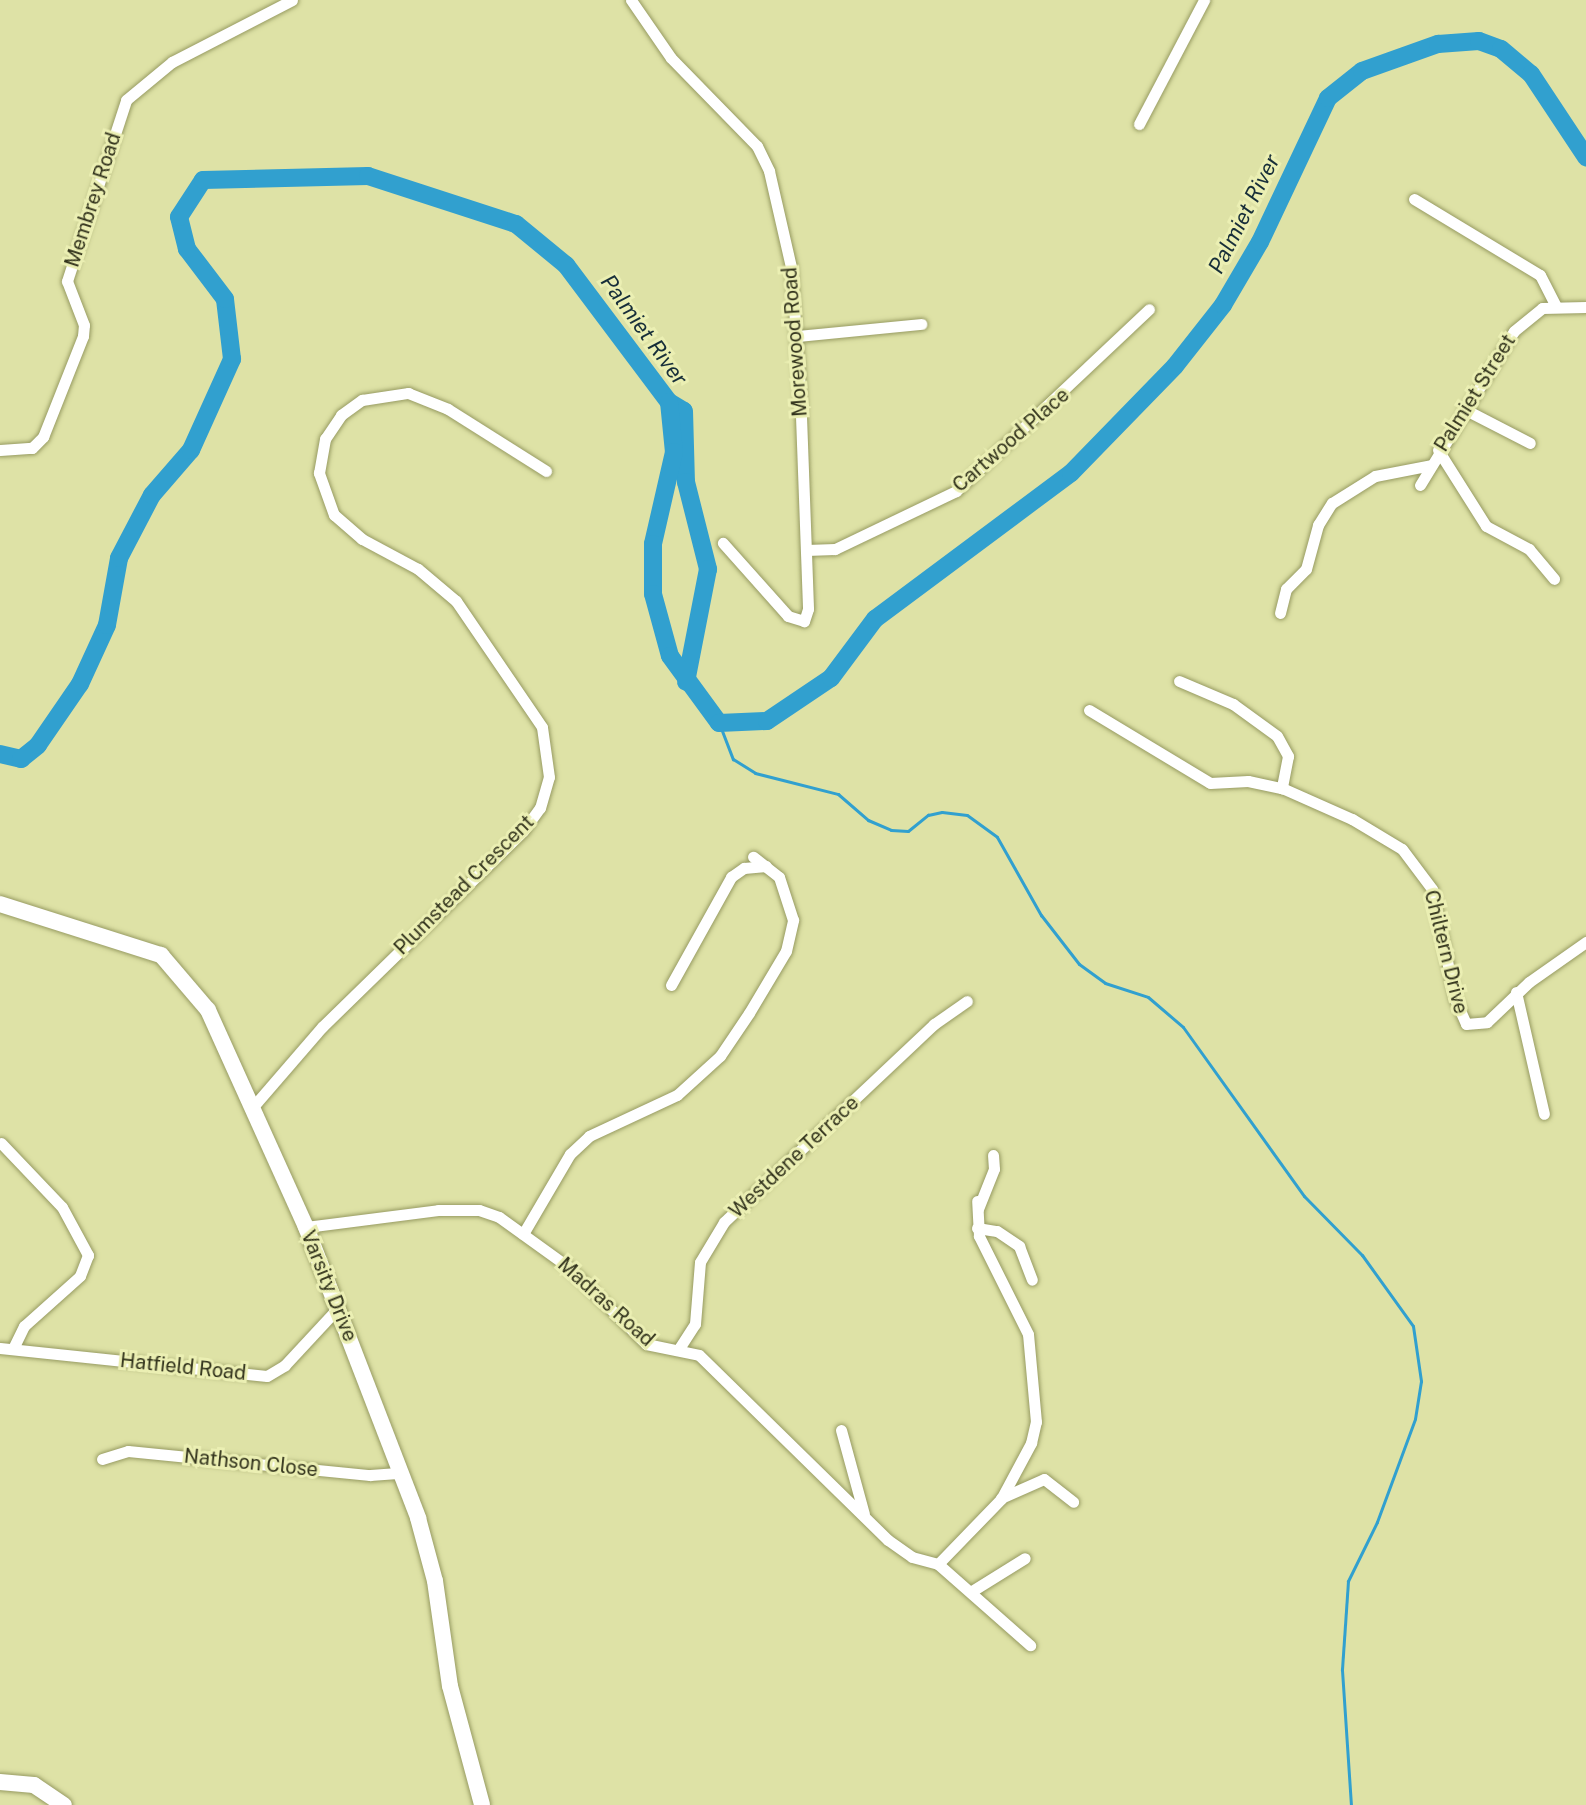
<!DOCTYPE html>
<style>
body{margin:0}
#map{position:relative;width:1586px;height:1805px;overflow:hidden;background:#dee2a6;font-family:"Public Sans",sans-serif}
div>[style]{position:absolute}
.stream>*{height:3px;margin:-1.5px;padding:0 1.5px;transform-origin:1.5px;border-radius:1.5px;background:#31a0cf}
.river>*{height:18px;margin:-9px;padding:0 9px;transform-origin:9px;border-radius:9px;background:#31a0cf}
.roads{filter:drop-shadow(0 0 2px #979b62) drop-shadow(0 0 2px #979b62)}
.street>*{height:11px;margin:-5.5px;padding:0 5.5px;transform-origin:5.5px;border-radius:5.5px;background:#fff}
.secondary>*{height:16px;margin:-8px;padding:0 8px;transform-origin:8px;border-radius:8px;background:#fff}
span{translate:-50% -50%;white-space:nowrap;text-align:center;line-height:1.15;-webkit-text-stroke:6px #ebefb3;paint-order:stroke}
.street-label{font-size:20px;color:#31321b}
.water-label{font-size:22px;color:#172e39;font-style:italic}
</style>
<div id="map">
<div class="stream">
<i style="left:719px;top:723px;width:39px;rotate:69deg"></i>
<i style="left:733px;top:759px;width:26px;rotate:32deg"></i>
<i style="left:755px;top:773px;width:86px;rotate:14.2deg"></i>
<i style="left:838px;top:794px;width:40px;rotate:41deg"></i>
<i style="left:868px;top:820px;width:25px;rotate:23deg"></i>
<i style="left:891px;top:830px;width:17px;rotate:3deg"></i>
<i style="left:908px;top:831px;width:26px;rotate:-39deg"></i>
<i style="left:928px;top:815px;width:14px;rotate:-12deg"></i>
<i style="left:942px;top:812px;width:25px;rotate:7deg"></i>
<i style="left:967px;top:815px;width:37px;rotate:36deg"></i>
<i style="left:997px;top:837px;width:90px;rotate:60.6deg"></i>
<i style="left:1041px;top:915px;width:62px;rotate:52.2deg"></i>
<i style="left:1079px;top:964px;width:32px;rotate:36deg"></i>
<i style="left:1105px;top:983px;width:45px;rotate:18deg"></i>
<i style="left:1148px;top:997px;width:46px;rotate:40.6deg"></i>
<i style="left:1183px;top:1027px;width:208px;rotate:54.4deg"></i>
<i style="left:1304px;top:1196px;width:83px;rotate:45.5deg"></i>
<i style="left:1362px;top:1255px;width:87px;rotate:54.3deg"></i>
<i style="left:1413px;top:1326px;width:56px;rotate:81.7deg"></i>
<i style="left:1421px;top:1381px;width:38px;rotate:99deg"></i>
<i style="left:1415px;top:1419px;width:110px;rotate:110.3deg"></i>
<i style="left:1377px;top:1522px;width:66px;rotate:116.2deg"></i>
<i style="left:1348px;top:1581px;width:89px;rotate:93.9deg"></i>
<i style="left:1342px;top:1670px;width:135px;rotate:86.2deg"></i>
</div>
<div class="river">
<i style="left:669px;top:402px;width:17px;rotate:31deg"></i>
<i style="left:684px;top:411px;width:71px;rotate:88.4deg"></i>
<i style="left:686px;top:482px;width:90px;rotate:75.8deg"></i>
<i style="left:708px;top:569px;width:115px;rotate:101deg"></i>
<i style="left:0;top:754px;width:22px;rotate:13deg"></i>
<i style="left:21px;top:759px;width:22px;rotate:-39deg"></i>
<i style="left:38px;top:745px;width:74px;rotate:-55.5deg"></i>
<i style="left:80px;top:684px;width:65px;rotate:-65.4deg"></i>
<i style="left:107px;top:625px;width:68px;rotate:-79.8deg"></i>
<i style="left:119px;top:558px;width:71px;rotate:-62.4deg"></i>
<i style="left:152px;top:495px;width:60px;rotate:-49.1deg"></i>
<i style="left:191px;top:450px;width:100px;rotate:-65.7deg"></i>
<i style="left:232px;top:359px;width:60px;rotate:-96.7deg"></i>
<i style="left:225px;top:299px;width:63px;rotate:-127.2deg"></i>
<i style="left:187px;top:249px;width:33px;rotate:-104deg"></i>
<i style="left:179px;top:217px;width:44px;rotate:-57deg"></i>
<i style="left:203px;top:180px;width:165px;rotate:-1.4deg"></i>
<i style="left:368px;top:176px;width:156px;rotate:18deg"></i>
<i style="left:516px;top:224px;width:65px;rotate:39.4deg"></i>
<i style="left:566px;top:265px;width:171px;rotate:53.1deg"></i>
<i style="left:669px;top:402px;width:50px;rotate:84.3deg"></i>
<i style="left:674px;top:452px;width:94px;rotate:102.9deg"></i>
<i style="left:653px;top:544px;width:50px;rotate:90deg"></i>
<i style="left:653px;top:594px;width:64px;rotate:74.7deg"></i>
<i style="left:670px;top:656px;width:83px;rotate:53.8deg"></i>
<i style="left:719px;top:723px;width:48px;rotate:-2.4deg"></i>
<i style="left:767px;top:721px;width:77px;rotate:-33.9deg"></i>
<i style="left:831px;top:678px;width:74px;rotate:-53.3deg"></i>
<i style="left:875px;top:619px;width:244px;rotate:-36.7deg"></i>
<i style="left:1071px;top:473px;width:149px;rotate:-45.8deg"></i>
<i style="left:1175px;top:366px;width:78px;rotate:-51.8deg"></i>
<i style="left:1223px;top:305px;width:73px;rotate:-59.6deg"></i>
<i style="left:1260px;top:242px;width:159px;rotate:-64.7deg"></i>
<i style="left:1328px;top:98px;width:43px;rotate:-38.5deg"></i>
<i style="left:1362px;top:71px;width:81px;rotate:-19.6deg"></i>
<i style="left:1438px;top:44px;width:41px;rotate:-4.2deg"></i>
<i style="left:1479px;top:41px;width:23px;rotate:20deg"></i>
<i style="left:1501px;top:49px;width:39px;rotate:40deg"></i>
<i style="left:1531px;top:74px;width:100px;rotate:56.5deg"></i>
</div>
<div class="roads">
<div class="street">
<i style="left:631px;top:0;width:70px;rotate:55.4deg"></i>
<i style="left:671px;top:58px;width:123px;rotate:45.7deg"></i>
<i style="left:757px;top:146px;width:28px;rotate:64deg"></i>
<i style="left:769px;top:171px;width:98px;rotate:77.1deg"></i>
<i style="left:791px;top:267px;width:122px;rotate:85.8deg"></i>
<i style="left:800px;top:389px;width:220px;rotate:87.9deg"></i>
<i style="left:808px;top:609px;width:13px;rotate:108deg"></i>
<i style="left:804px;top:621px;width:17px;rotate:-163deg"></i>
<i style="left:788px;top:616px;width:98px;rotate:-131.7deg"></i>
<i style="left:1139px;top:124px;width:140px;rotate:-62.3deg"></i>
<i style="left:1414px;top:199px;width:147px;rotate:31.1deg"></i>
<i style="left:1540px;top:275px;width:34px;rotate:63deg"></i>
<i style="left:798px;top:336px;width:124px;rotate:-5.6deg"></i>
<i style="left:1464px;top:409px;width:74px;rotate:27.3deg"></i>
<i style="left:0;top:450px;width:32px;rotate:-4deg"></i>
<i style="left:32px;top:448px;width:16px;rotate:-45deg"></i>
<i style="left:43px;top:437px;width:109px;rotate:-68.4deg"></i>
<i style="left:83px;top:336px;width:11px;rotate:-85deg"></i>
<i style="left:84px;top:325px;width:47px;rotate:-111.1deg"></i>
<i style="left:67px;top:281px;width:190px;rotate:-71.9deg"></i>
<i style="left:126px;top:100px;width:60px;rotate:-39.6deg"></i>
<i style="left:172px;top:62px;width:135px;rotate:-27.3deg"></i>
<i style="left:1438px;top:450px;width:90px;rotate:57.7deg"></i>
<i style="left:1486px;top:526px;width:49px;rotate:28.1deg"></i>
<i style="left:1529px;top:549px;width:39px;rotate:50deg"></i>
<i style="left:1420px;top:485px;width:180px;rotate:-58.6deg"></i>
<i style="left:1514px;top:331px;width:36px;rotate:-39deg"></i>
<i style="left:1542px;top:308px;width:44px;rotate:-1.3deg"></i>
<i style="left:806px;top:550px;width:29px;rotate:-2deg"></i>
<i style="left:835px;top:549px;width:134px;rotate:-25.6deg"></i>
<i style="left:956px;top:491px;width:265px;rotate:-43.3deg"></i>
<i style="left:1280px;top:613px;width:25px;rotate:-76deg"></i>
<i style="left:1286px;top:589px;width:28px;rotate:-45deg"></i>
<i style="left:1306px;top:569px;width:46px;rotate:-74.7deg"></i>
<i style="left:1318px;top:525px;width:26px;rotate:-58deg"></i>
<i style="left:1332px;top:503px;width:51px;rotate:-32.1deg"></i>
<i style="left:1375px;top:476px;width:57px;rotate:-11.1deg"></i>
<i style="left:1179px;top:681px;width:59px;rotate:23.1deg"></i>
<i style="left:1233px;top:704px;width:54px;rotate:36deg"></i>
<i style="left:1277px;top:736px;width:23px;rotate:61deg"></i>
<i style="left:1288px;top:756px;width:33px;rotate:101deg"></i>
<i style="left:1089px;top:710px;width:141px;rotate:31.1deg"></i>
<i style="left:1210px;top:783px;width:38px;rotate:-3deg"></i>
<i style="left:1248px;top:781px;width:35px;rotate:12deg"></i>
<i style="left:1282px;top:788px;width:77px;rotate:23.9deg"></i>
<i style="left:1352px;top:819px;width:58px;rotate:31deg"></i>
<i style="left:1402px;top:849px;width:50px;rotate:53.1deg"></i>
<i style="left:1432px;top:889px;width:112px;rotate:78.2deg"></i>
<i style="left:1455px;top:999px;width:27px;rotate:66deg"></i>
<i style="left:1466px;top:1024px;width:21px;rotate:-5deg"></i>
<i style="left:1487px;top:1022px;width:58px;rotate:-43.6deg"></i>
<i style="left:1529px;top:982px;width:70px;rotate:-35.1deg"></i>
<i style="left:671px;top:985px;width:124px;rotate:-60.9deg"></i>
<i style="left:731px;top:877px;width:16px;rotate:-35deg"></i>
<i style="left:744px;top:868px;width:22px;rotate:-5deg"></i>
<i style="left:1516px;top:992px;width:125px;rotate:77.1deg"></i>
<i style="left:252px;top:1108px;width:107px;rotate:-49.2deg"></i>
<i style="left:322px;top:1027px;width:281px;rotate:-44.3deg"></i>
<i style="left:523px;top:831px;width:29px;rotate:-54deg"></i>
<i style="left:540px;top:808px;width:32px;rotate:-74deg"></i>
<i style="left:549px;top:777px;width:50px;rotate:-98deg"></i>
<i style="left:542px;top:727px;width:153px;rotate:-124.3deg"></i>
<i style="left:456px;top:601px;width:50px;rotate:-139.9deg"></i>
<i style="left:418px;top:569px;width:64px;rotate:-151.8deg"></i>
<i style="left:362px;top:539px;width:37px;rotate:-139deg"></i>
<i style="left:334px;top:515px;width:45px;rotate:-109.7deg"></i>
<i style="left:319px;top:473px;width:35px;rotate:-80deg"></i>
<i style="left:325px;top:439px;width:29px;rotate:-56deg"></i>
<i style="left:341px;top:415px;width:26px;rotate:-36deg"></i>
<i style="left:362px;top:400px;width:47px;rotate:-8.7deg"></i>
<i style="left:408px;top:393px;width:43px;rotate:21.8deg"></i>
<i style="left:448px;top:409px;width:116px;rotate:32.3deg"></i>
<i style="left:1px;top:1143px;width:88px;rotate:46.4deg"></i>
<i style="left:62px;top:1207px;width:55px;rotate:61.6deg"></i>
<i style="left:88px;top:1255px;width:22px;rotate:111deg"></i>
<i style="left:80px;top:1276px;width:75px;rotate:138.2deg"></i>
<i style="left:24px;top:1326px;width:25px;rotate:116deg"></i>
<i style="left:978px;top:1209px;width:43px;rotate:-68.2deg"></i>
<i style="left:994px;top:1169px;width:14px;rotate:-94deg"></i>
<i style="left:306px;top:1227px;width:133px;rotate:-7.3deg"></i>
<i style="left:438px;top:1210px;width:41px"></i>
<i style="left:479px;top:1210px;width:21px;rotate:19deg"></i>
<i style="left:499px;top:1217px;width:84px;rotate:35.8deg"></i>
<i style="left:567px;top:1266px;width:111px;rotate:44.6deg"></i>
<i style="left:646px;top:1344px;width:54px;rotate:11.7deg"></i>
<i style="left:699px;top:1355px;width:264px;rotate:44.4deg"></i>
<i style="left:888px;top:1540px;width:29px;rotate:35deg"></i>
<i style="left:912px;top:1557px;width:27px;rotate:15deg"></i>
<i style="left:938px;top:1564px;width:123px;rotate:41.4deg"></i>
<i style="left:977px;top:1228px;width:20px;rotate:9deg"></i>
<i style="left:997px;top:1231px;width:27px;rotate:34deg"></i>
<i style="left:1019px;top:1246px;width:36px;rotate:69deg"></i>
<i style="left:523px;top:1234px;width:93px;rotate:-59.6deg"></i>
<i style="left:570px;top:1154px;width:26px;rotate:-43deg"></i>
<i style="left:589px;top:1136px;width:97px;rotate:-25deg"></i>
<i style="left:677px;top:1095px;width:58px;rotate:-42.2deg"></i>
<i style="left:720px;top:1056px;width:52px;rotate:-56deg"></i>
<i style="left:749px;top:1013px;width:72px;rotate:-59.2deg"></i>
<i style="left:786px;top:951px;width:32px;rotate:-77deg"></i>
<i style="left:793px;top:920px;width:45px;rotate:-108deg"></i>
<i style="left:779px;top:877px;width:33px;rotate:-142deg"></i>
<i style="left:680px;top:1347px;width:27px;rotate:-57deg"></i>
<i style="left:695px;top:1324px;width:62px;rotate:-85.4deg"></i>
<i style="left:700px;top:1262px;width:47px;rotate:-59deg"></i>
<i style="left:724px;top:1222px;width:289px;rotate:-43.3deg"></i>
<i style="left:934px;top:1024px;width:40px;rotate:-34.9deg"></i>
<i style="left:0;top:1348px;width:268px;rotate:6deg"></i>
<i style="left:267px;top:1376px;width:21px;rotate:-31deg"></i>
<i style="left:285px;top:1365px;width:78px;rotate:-47.1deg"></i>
<i style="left:841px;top:1430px;width:87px;rotate:74.7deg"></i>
<i style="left:102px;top:1459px;width:27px;rotate:-17deg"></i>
<i style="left:128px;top:1451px;width:243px;rotate:5.7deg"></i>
<i style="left:370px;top:1475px;width:31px;rotate:-4deg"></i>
<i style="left:1001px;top:1498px;width:47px;rotate:-23.8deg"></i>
<i style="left:1044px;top:1479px;width:37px;rotate:38deg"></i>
<i style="left:938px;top:1564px;width:91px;rotate:-45.9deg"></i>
<i style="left:1001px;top:1499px;width:64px;rotate:-61.8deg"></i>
<i style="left:1031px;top:1443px;width:22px;rotate:-77deg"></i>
<i style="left:1036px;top:1422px;width:88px;rotate:-95.2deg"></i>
<i style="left:1028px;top:1334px;width:110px;rotate:-116.6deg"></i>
<i style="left:979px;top:1236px;width:35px;rotate:-93deg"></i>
<i style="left:972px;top:1591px;width:62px;rotate:-31.9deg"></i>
</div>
<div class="secondary">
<i style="left:0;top:904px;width:169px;rotate:17.6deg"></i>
<i style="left:161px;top:955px;width:72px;rotate:49.5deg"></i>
<i style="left:208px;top:1010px;width:238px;rotate:65.7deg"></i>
<i style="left:306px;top:1227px;width:312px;rotate:68.9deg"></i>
<i style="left:418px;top:1518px;width:65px;rotate:74.9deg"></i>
<i style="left:435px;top:1581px;width:106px;rotate:81.9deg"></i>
<i style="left:450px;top:1686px;width:123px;rotate:74.9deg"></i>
<i style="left:0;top:1782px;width:34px;rotate:5deg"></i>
<i style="left:34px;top:1785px;width:36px;rotate:34deg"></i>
</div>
</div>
<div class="street-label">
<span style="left:93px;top:200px;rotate:-72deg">Membrey Road</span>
<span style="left:795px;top:342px;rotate:-94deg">Morewood Road</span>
<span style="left:1475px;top:393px;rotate:-58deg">Palmiet Street</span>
<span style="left:1011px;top:440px;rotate:-41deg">Cartwood Place</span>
<span style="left:464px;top:885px;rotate:-45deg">Plumstead Crescent</span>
<span style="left:1446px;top:952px;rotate:76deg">Chiltern Drive</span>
<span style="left:794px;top:1157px;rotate:-43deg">Westdene Terrace</span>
<span style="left:329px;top:1286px;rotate:68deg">Varsity Drive</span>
<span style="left:606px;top:1302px;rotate:42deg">Madras Road</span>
<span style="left:183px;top:1367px;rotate:6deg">Hatfield Road</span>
<span style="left:251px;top:1463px;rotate:6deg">Nathson Close</span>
</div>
<div class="water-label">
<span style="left:1244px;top:214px;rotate:-63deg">Palmiet River</span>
<span style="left:644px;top:330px;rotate:54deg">Palmiet River</span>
</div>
</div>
